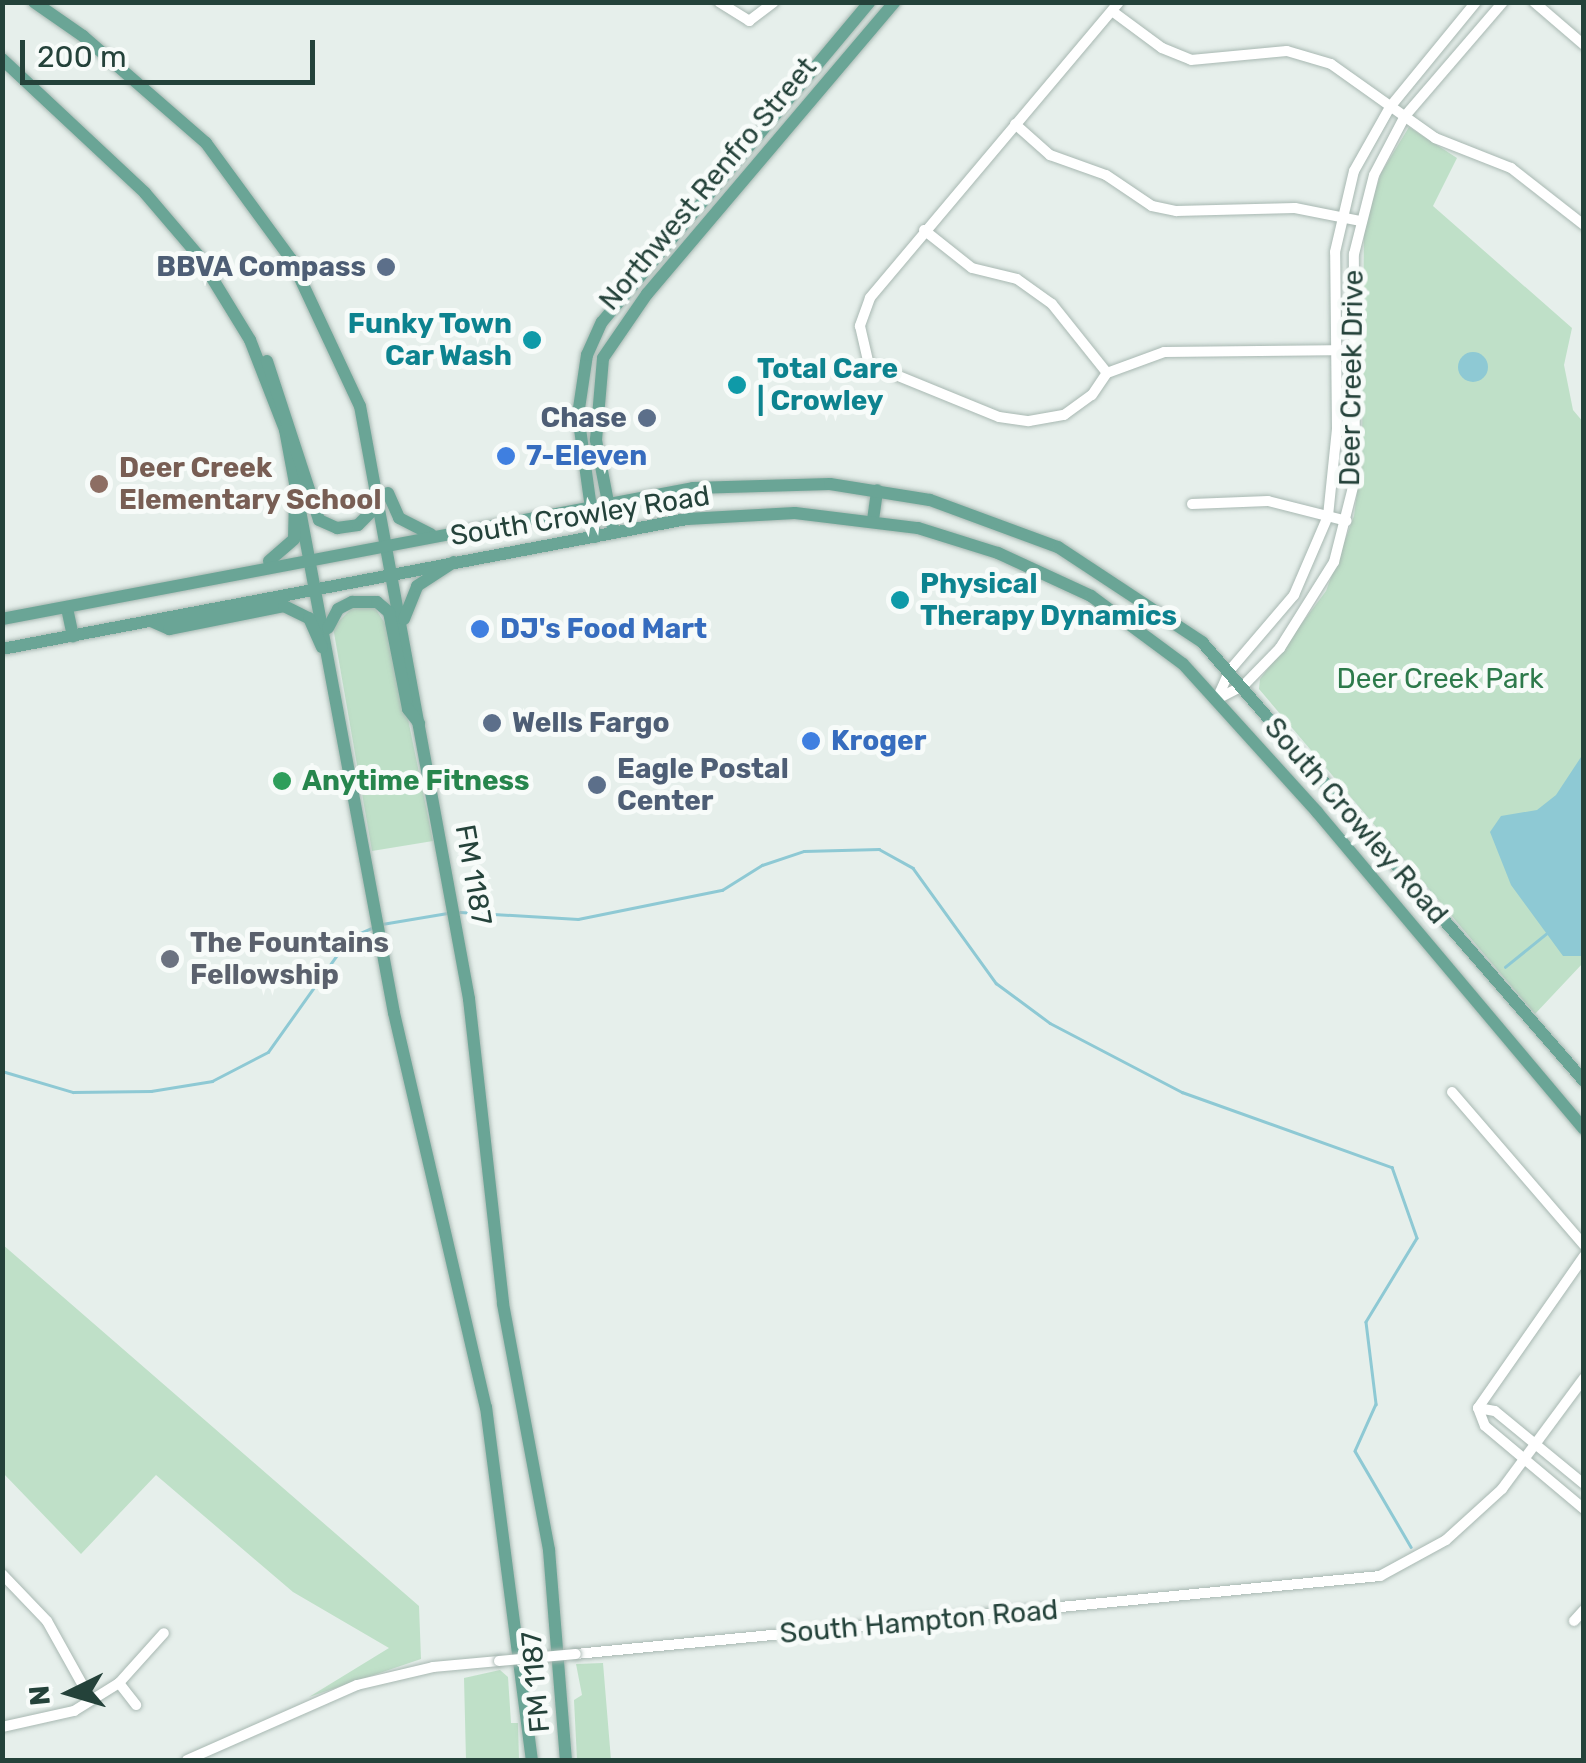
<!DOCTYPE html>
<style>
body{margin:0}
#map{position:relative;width:1586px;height:1763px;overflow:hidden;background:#e6efeb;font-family:Rubik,sans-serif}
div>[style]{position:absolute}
.green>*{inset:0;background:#bfe0c8}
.water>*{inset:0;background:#8ec9d4}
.round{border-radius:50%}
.stream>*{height:2.5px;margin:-1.25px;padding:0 1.25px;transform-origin:1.25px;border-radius:1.25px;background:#8ec9d4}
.roads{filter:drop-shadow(0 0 2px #a8b8b2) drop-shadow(0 0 2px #a8b8b2)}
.minor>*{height:10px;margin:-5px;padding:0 5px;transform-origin:5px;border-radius:5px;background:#fff}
.major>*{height:12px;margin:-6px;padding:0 6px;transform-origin:6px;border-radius:6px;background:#6aa596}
.bridges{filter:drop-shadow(0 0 2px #a8b8b2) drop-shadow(0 0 2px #a8b8b2)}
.minor-bridge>*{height:10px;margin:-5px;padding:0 5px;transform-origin:5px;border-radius:5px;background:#fff}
.dots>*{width:28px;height:28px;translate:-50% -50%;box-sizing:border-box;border:5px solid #f7fbf9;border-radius:50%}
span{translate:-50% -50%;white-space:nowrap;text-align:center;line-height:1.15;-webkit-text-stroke:10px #f7fbf9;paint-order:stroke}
.street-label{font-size:28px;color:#24423a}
.service-label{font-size:28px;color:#4e5e75;font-weight:700}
.right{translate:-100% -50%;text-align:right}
.left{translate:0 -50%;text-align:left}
.culture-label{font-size:28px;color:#0d838f;font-weight:700}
.shop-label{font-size:28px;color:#366cbe;font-weight:700}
.education-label{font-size:28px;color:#785e54;font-weight:700}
.park-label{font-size:28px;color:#2d7a4b}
.leisure-label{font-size:28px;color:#27864d;font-weight:700}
.worship-label{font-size:28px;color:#5b616d;font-weight:700}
.frame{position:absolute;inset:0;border:5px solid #24423a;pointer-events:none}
.north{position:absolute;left:20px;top:1643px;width:100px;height:100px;-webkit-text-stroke:8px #f7fbf9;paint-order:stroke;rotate:265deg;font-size:28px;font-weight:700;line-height:40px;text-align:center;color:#24423a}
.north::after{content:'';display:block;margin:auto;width:35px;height:45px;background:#24423a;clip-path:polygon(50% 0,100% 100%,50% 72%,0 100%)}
.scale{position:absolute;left:20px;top:40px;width:295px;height:45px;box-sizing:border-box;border:5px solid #24423a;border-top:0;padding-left:12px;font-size:30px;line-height:35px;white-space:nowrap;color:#24423a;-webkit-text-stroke:8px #f7fbf9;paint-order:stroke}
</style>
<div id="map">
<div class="green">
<i style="clip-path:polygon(1409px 127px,1457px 158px,1433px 206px,1572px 328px,1564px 365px,1573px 410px,1584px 423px,1583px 963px,1535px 1014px,1259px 689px,1260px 679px,1326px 591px,1354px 516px,1362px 454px,1364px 226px,1381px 173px)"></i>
<i style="clip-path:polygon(352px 608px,375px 608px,390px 631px,433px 841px,372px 851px,333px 627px)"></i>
<i style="clip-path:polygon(2px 1244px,419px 1606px,421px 1659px,309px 1697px,389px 1648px,293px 1592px,156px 1475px,81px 1554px,3px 1473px)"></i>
<i style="clip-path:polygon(603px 1663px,611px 1760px,577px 1760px,574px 1700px,582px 1695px,576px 1664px)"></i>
<i style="clip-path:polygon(500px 1670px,508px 1677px,511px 1723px,518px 1723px,519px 1760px,466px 1760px,464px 1678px)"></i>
</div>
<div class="water">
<i class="round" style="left:1458px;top:352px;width:30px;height:30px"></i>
<i style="clip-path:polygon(1583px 754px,1583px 956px,1563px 956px,1511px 885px,1490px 832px,1501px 816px,1537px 810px,1556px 795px)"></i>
</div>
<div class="stream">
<i style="left:460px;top:912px;width:118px;rotate:3.4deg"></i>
<i style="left:578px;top:919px;width:147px;rotate:-11.4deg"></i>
<i style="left:722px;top:890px;width:47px;rotate:-32deg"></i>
<i style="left:762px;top:865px;width:44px;rotate:-18.4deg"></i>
<i style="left:804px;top:851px;width:75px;rotate:-1.5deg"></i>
<i style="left:879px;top:849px;width:39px;rotate:29deg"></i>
<i style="left:913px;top:868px;width:142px;rotate:54.2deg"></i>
<i style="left:996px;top:983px;width:67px;rotate:36.5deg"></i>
<i style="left:1050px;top:1023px;width:149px;rotate:27.6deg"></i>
<i style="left:1182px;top:1092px;width:223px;rotate:19.7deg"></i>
<i style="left:1392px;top:1167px;width:75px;rotate:70.6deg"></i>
<i style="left:1417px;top:1238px;width:98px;rotate:121.3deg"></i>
<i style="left:1366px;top:1322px;width:83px;rotate:83deg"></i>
<i style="left:1376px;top:1404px;width:51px;rotate:114.1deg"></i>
<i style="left:1355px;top:1451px;width:111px;rotate:59.7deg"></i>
<i style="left:382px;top:924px;width:66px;rotate:-9.6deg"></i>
<i style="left:1505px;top:967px;width:54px;rotate:-39deg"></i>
<i style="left:2px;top:1071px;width:74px;rotate:16.5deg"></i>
<i style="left:73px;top:1092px;width:78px;rotate:-0.7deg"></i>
<i style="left:151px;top:1091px;width:62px;rotate:-9.3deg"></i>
<i style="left:212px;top:1081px;width:63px;rotate:-27.4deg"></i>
<i style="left:268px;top:1052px;width:140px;rotate:-54.6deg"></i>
<i style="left:349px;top:938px;width:27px;rotate:-24deg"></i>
</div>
<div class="roads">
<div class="minor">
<i style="left:719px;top:2px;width:36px;rotate:32deg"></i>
<i style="left:749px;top:21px;width:31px;rotate:-37deg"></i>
<i style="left:1119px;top:2px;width:387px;rotate:130.1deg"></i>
<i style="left:870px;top:298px;width:30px;rotate:110deg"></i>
<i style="left:860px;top:326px;width:39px;rotate:77deg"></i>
<i style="left:869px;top:364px;width:140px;rotate:22.2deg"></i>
<i style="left:999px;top:417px;width:30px;rotate:8deg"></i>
<i style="left:1029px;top:421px;width:36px;rotate:-10deg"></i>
<i style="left:1064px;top:415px;width:34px;rotate:-36deg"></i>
<i style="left:1092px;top:395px;width:27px;rotate:-56deg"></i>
<i style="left:1107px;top:373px;width:61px;rotate:-20.2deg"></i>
<i style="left:1164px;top:352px;width:191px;rotate:-0.6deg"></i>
<i style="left:1534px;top:2px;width:66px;rotate:40.7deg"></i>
<i style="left:1112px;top:11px;width:62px;rotate:36.5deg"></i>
<i style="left:1162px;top:48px;width:31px;rotate:22deg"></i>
<i style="left:1191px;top:60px;width:96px;rotate:-5.4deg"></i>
<i style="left:1287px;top:51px;width:46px;rotate:16.5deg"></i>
<i style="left:1331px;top:64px;width:128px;rotate:35.4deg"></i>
<i style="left:1435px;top:138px;width:82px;rotate:21.5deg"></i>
<i style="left:1511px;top:168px;width:93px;rotate:38deg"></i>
<i style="left:1015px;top:124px;width:47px;rotate:41.5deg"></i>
<i style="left:1050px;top:155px;width:59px;rotate:19.7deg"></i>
<i style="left:1106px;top:175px;width:55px;rotate:34deg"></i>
<i style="left:1152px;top:206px;width:25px;rotate:12deg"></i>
<i style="left:1176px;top:211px;width:119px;rotate:-1.4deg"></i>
<i style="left:1295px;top:208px;width:66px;rotate:11.3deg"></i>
<i style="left:924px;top:230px;width:61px;rotate:38.4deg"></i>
<i style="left:972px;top:268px;width:46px;rotate:13.7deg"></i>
<i style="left:1017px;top:279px;width:43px;rotate:35.5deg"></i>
<i style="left:1052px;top:304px;width:88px;rotate:51.4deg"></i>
<i style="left:1192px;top:504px;width:76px;rotate:-2.3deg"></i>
<i style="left:1268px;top:501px;width:81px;rotate:14.2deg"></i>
<i style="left:1217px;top:699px;width:30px;rotate:-27deg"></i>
<i style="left:1244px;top:685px;width:52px;rotate:-45.8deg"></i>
<i style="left:1280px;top:648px;width:102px;rotate:-57.9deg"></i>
<i style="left:1334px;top:562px;width:86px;rotate:-75.8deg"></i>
<i style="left:1355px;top:479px;width:225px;rotate:-90.3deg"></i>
<i style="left:1354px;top:254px;width:81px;rotate:-75.8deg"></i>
<i style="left:1374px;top:175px;width:67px;rotate:-62.3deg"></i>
<i style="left:1405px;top:116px;width:150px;rotate:-49.3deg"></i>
<i style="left:1217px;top:699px;width:32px;rotate:-66deg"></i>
<i style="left:1230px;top:670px;width:99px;rotate:-49.5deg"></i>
<i style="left:1294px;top:595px;width:86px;rotate:-66.7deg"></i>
<i style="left:1328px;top:516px;width:87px;rotate:-84.1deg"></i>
<i style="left:1337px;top:429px;width:177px;rotate:-90.6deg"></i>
<i style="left:1335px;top:252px;width:83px;rotate:-76.8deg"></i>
<i style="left:1354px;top:171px;width:73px;rotate:-60.6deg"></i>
<i style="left:1390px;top:107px;width:136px;rotate:-50.7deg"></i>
<i style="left:1452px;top:1092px;width:202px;rotate:49.2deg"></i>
<i style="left:1478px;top:1408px;width:185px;rotate:-55.1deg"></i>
<i style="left:1478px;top:1408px;width:19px;rotate:69deg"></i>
<i style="left:1485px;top:1426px;width:129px;rotate:40deg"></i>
<i style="left:1478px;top:1408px;width:17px;rotate:10deg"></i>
<i style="left:1495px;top:1411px;width:115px;rotate:39.4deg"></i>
<i style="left:2px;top:1574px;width:65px;rotate:46.2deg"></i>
<i style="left:47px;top:1621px;width:90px;rotate:60.9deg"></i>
<i style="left:1574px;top:1621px;width:15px;rotate:-48deg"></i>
<i style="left:576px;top:1654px;width:808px;rotate:-5.54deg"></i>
<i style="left:1380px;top:1576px;width:75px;rotate:-28.6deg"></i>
<i style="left:1446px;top:1540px;width:76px;rotate:-42.3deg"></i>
<i style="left:1502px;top:1489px;width:138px;rotate:-53.5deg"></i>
<i style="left:119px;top:1683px;width:28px;rotate:52deg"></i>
<i style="left:2px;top:1727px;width:74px;rotate:-12.5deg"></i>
<i style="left:74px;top:1711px;width:53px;rotate:-31.9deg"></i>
<i style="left:119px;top:1683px;width:67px;rotate:-48deg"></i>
<i style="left:187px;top:1760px;width:186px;rotate:-23.8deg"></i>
<i style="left:357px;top:1685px;width:78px;rotate:-13.3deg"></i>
<i style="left:433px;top:1667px;width:66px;rotate:-5.2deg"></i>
</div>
<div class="major">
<i style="left:34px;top:2px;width:60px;rotate:34.8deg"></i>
<i style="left:83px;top:36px;width:163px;rotate:41deg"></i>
<i style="left:206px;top:143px;width:144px;rotate:53.8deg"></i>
<i style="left:291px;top:259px;width:162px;rotate:64.9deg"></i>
<i style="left:360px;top:406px;width:603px;rotate:79.58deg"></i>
<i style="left:469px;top:999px;width:307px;rotate:83.6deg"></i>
<i style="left:503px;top:1304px;width:250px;rotate:79.4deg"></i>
<i style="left:549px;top:1550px;width:211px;rotate:85.4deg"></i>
<i style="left:2px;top:59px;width:196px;rotate:43.1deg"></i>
<i style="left:145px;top:193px;width:82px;rotate:49.5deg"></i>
<i style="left:198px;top:255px;width:100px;rotate:58.5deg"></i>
<i style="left:250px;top:340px;width:97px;rotate:68.7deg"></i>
<i style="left:285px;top:430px;width:593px;rotate:79.41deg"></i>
<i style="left:394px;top:1013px;width:405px;rotate:76.9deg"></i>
<i style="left:486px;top:1407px;width:356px;rotate:82.6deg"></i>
<i style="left:267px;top:361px;width:167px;rotate:71.9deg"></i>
<i style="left:319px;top:520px;width:20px;rotate:24deg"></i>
<i style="left:337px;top:528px;width:21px;rotate:-8deg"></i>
<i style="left:358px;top:525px;width:24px;rotate:-45deg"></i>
<i style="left:375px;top:508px;width:11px;rotate:-80deg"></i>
<i style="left:388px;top:493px;width:27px;rotate:66deg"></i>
<i style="left:399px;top:518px;width:36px;rotate:27deg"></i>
<i style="left:873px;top:520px;width:30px;rotate:-82deg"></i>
<i style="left:614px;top:533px;width:95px;rotate:-101deg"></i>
<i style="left:596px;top:440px;width:82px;rotate:-85.1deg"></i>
<i style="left:603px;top:358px;width:78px;rotate:-55.5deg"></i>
<i style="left:647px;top:294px;width:383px;rotate:-49.7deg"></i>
<i style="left:595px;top:537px;width:123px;rotate:-97.9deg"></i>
<i style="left:578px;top:415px;width:61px;rotate:-81.5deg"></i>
<i style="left:587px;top:355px;width:36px;rotate:-66deg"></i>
<i style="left:602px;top:322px;width:417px;rotate:-50.1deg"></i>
<i style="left:269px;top:561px;width:33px;rotate:-41deg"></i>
<i style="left:294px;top:539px;width:40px;rotate:-88.6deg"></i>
<i style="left:67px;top:608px;width:29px;rotate:78deg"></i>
<i style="left:2px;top:619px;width:703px;rotate:-10.73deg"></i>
<i style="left:693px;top:488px;width:137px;rotate:-1.7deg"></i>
<i style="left:830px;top:484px;width:101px;rotate:9.1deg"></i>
<i style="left:930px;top:500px;width:136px;rotate:20.2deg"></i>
<i style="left:1058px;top:547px;width:173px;rotate:33.4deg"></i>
<i style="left:1202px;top:642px;width:582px;rotate:48.97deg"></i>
<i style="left:404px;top:619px;width:35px;rotate:-68deg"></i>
<i style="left:417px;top:586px;width:44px;rotate:-33deg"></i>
<i style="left:151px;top:621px;width:20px;rotate:24deg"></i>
<i style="left:169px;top:629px;width:117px;rotate:-11.3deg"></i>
<i style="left:284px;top:606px;width:28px;rotate:26deg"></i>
<i style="left:309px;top:618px;width:32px;rotate:66deg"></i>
<i style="left:328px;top:628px;width:21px;rotate:-62deg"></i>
<i style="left:338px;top:609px;width:16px;rotate:-27deg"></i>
<i style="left:352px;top:602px;width:25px"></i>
<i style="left:377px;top:602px;width:16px;rotate:40deg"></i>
<i style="left:389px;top:612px;width:99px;rotate:78.9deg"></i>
<i style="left:408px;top:709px;width:18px;rotate:52deg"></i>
<i style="left:2px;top:649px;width:697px;rotate:-10.75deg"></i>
<i style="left:687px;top:519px;width:108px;rotate:-3.2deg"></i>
<i style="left:795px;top:513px;width:124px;rotate:7deg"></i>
<i style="left:918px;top:528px;width:84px;rotate:17.4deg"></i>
<i style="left:998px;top:553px;width:102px;rotate:24.8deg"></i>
<i style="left:1091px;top:596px;width:114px;rotate:36.5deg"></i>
<i style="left:1183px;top:664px;width:200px;rotate:47.8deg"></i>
<i style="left:1317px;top:812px;width:414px;rotate:49.9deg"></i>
</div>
</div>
<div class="bridges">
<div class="minor-bridge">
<i style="left:499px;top:1661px;width:77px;rotate:-5.2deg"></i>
</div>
</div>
<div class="dots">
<i style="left:386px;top:267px;background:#5c6f8a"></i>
<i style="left:532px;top:340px;background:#0f9aa8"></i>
<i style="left:737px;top:385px;background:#0f9aa8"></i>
<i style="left:647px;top:418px;background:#5c6f8a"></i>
<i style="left:506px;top:456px;background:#3f7fe0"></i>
<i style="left:99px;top:484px;background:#8d6e63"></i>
<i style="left:900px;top:600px;background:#0f9aa8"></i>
<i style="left:480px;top:629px;background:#3f7fe0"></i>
<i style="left:492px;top:723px;background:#5c6f8a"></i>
<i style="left:811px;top:741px;background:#3f7fe0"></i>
<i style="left:282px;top:781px;background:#2e9e5b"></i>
<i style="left:597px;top:785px;background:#5c6f8a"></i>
<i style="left:170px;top:959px;background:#6b7280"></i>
</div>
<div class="street-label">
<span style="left:708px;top:184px;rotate:-50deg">Northwest Renfro Street</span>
<span style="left:1352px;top:378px;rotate:-89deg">Deer Creek Drive</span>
<span style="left:580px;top:516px;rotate:-9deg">South Crowley Road</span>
<span style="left:1356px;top:821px;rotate:49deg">South Crowley Road</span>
<span style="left:473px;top:875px;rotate:80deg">FM 1187</span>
<span style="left:919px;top:1622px;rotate:-5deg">South Hampton Road</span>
<span style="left:536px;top:1682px;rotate:-95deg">FM 1187</span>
</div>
<div class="service-label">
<span class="right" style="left:366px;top:267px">BBVA Compass</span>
<span class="right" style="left:627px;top:418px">Chase</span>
<span class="left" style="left:512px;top:723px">Wells Fargo</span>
<span class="left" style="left:617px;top:785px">Eagle Postal<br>Center</span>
</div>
<div class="culture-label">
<span class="right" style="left:512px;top:340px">Funky Town<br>Car Wash</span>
<span class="left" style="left:757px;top:385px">Total Care<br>| Crowley</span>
<span class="left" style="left:920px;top:600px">Physical<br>Therapy Dynamics</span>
</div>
<div class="shop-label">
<span class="left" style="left:526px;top:456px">7-Eleven</span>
<span class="left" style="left:500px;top:629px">DJ's Food Mart</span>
<span class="left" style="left:831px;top:741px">Kroger</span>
</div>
<div class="education-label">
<span class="left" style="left:119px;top:484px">Deer Creek<br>Elementary School</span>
</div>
<div class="park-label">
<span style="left:1440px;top:679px">Deer Creek Park</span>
</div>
<div class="leisure-label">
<span class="left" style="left:302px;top:781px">Anytime Fitness</span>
</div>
<div class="worship-label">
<span class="left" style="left:190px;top:959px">The Fountains<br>Fellowship</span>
</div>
<div class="frame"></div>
<div class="north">N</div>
<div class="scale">200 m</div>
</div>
